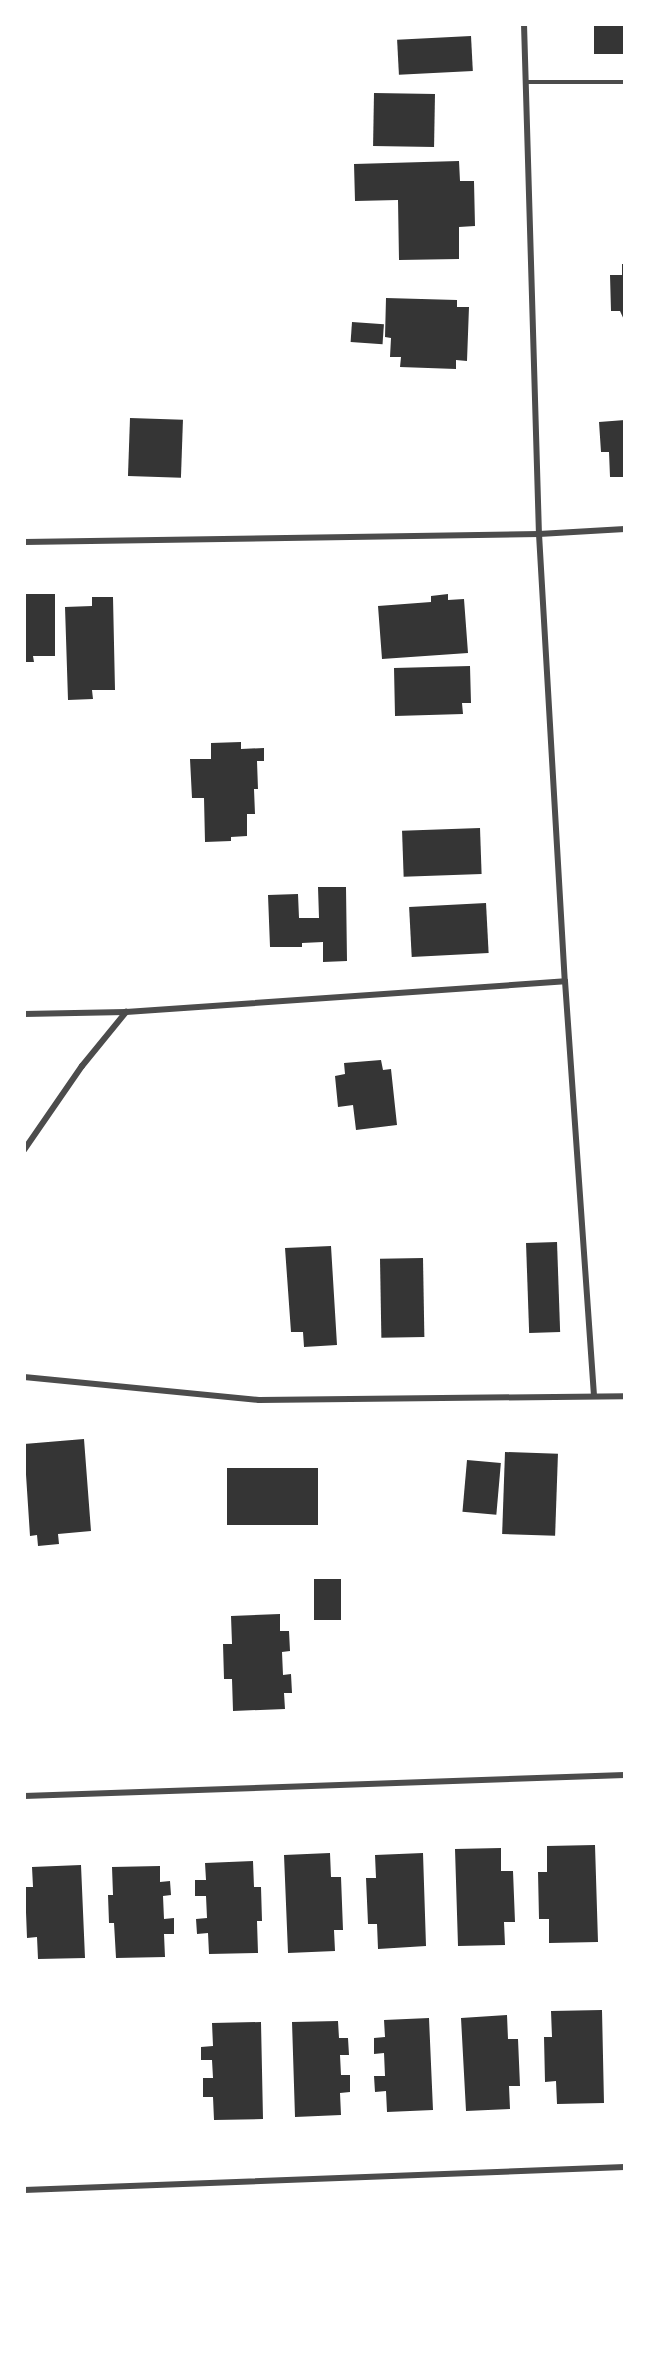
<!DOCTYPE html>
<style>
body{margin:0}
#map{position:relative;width:649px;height:2361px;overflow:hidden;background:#fff;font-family:"Noto Sans",sans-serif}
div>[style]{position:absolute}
.building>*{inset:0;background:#353535;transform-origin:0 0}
.service>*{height:4.5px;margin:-2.25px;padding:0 2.25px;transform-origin:2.25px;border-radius:2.25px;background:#4c4c4c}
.minor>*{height:6px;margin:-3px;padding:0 3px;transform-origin:3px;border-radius:3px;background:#4c4c4c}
span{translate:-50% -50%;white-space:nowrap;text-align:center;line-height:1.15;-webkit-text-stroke:5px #fff;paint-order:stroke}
.frame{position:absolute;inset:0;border:26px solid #fff;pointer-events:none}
</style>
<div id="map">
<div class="building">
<i style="clip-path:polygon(604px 24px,625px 24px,625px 54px,594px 54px,594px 25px)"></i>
<i style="left:471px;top:36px;width:35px;height:74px;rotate:87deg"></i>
<i style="left:374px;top:93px;width:61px;height:53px;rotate:1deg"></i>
<i style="clip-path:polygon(459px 161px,460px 181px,474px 181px,475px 226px,459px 227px,459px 259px,399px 260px,398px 200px,355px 201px,354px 164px)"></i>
<i style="clip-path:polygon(622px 264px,625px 264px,625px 322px,620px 311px,611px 311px,610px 275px,622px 275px)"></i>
<i style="clip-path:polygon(386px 298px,457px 300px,457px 307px,469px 307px,467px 361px,456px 360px,456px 369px,400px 367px,401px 357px,390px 357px,391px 338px,385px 337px)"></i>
<i style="left:352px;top:322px;width:32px;height:20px;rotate:4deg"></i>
<i style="left:130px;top:418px;width:53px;height:58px;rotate:2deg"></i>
<i style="clip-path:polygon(625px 420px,625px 477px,610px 477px,609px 452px,601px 452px,599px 422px)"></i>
<i style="clip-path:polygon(24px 594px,55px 594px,55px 656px,33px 656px,34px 662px,24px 662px)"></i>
<i style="clip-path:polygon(448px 594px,448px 600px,464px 599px,468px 653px,382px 659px,378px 606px,431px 602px,431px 596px)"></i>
<i style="clip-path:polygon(92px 597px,113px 597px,115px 690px,92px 690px,93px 699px,68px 700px,65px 607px,92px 606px)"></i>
<i style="clip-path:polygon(470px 666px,471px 703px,462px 703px,463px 714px,395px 716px,394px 668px)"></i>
<i style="clip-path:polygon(241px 742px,241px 749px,264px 748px,264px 761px,257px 761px,258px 789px,254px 789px,255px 814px,247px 814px,247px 836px,231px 837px,231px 841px,205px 842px,204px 798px,192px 798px,190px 759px,211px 759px,211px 743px)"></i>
<i style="left:480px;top:828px;width:46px;height:78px;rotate:88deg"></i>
<i style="clip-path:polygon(318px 887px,346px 887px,347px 961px,323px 962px,323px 942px,302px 943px,302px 947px,270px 947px,268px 895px,298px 894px,299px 918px,319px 918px)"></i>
<i style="left:486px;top:903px;width:50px;height:77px;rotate:87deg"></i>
<i style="clip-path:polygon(381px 1060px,383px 1070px,391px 1069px,397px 1125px,356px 1130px,353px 1105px,338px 1107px,335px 1076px,345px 1074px,344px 1063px)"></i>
<i style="left:557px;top:1242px;width:90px;height:31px;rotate:88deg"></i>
<i style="clip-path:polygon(331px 1246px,337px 1345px,304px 1347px,303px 1332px,291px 1332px,285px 1248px)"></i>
<i style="left:423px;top:1258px;width:79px;height:43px;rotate:89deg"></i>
<i style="clip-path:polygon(84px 1439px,91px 1531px,58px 1534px,59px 1544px,38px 1546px,37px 1535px,30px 1536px,24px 1444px)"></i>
<i style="left:505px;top:1452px;width:53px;height:82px;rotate:2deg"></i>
<i style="left:467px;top:1460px;width:34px;height:52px;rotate:5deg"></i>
<i style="left:227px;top:1468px;width:91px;height:57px"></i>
<i style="left:314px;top:1579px;width:27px;height:41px"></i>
<i style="clip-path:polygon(280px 1614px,280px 1631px,289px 1631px,290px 1651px,282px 1652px,283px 1675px,291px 1674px,292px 1693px,284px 1693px,285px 1709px,233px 1711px,232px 1679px,224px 1679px,223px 1644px,232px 1644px,231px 1616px)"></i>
<i style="clip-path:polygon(595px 1845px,598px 1942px,549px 1943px,549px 1919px,539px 1919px,538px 1872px,547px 1872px,547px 1846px)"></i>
<i style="clip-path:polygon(501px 1848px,501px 1871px,513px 1871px,515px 1922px,504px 1922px,505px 1945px,458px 1946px,455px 1849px)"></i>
<i style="clip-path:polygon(330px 1853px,331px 1877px,341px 1877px,343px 1930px,334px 1930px,335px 1951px,288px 1953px,284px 1855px)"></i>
<i style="clip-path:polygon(423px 1853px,426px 1946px,378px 1949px,377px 1924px,368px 1924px,366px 1878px,376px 1878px,375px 1855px)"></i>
<i style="clip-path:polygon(253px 1861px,254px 1887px,261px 1887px,262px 1921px,257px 1921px,258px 1953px,209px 1954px,208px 1933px,197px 1934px,196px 1919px,207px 1918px,206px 1896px,195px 1896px,195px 1880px,206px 1880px,205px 1863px)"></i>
<i style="clip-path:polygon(81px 1865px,85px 1958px,38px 1959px,37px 1937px,27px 1938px,25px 1887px,33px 1887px,32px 1867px)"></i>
<i style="clip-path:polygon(160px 1866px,160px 1882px,170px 1881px,171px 1895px,163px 1896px,164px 1919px,174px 1918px,174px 1934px,164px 1934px,165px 1957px,116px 1958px,114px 1923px,109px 1923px,108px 1895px,113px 1895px,112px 1867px)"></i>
<i style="clip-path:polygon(602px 2010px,604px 2103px,557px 2104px,556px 2081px,545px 2082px,544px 2037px,552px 2037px,551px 2011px)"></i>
<i style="clip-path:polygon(507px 2015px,508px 2039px,518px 2039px,520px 2086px,509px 2086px,510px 2109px,466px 2111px,461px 2018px)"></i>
<i style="clip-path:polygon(429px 2018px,433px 2110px,387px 2112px,386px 2091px,375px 2092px,374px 2076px,385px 2076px,384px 2053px,374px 2054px,374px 2038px,385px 2037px,384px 2020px)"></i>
<i style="clip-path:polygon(338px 2021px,339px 2038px,348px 2038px,349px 2055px,340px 2055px,341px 2075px,350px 2075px,350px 2092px,340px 2093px,341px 2115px,295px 2117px,292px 2022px)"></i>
<i style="clip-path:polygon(261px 2022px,263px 2119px,214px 2120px,213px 2097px,203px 2097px,203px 2078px,213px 2078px,212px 2060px,201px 2060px,201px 2047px,213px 2046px,212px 2023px)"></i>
</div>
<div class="service">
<i style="left:525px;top:82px;width:100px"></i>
</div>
<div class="minor">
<i style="left:524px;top:24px;width:510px;rotate:88.32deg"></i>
<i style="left:539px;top:534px;width:448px;rotate:86.7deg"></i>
<i style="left:565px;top:981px;width:414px;rotate:86deg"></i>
<i style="left:24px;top:542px;width:515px;rotate:-0.89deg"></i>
<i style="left:539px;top:534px;width:86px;rotate:-3.3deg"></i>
<i style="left:24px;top:1014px;width:102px;rotate:-1.1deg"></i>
<i style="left:126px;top:1012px;width:440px;rotate:-4deg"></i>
<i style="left:24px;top:1150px;width:102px;rotate:-55.4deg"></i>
<i style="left:82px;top:1066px;width:70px;rotate:-50.8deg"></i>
<i style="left:24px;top:1377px;width:236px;rotate:5.6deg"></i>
<i style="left:259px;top:1400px;width:366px;rotate:-0.6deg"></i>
<i style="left:24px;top:1796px;width:601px;rotate:-2deg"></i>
<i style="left:24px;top:2190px;width:601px;rotate:-2.19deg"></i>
</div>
<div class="frame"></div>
</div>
